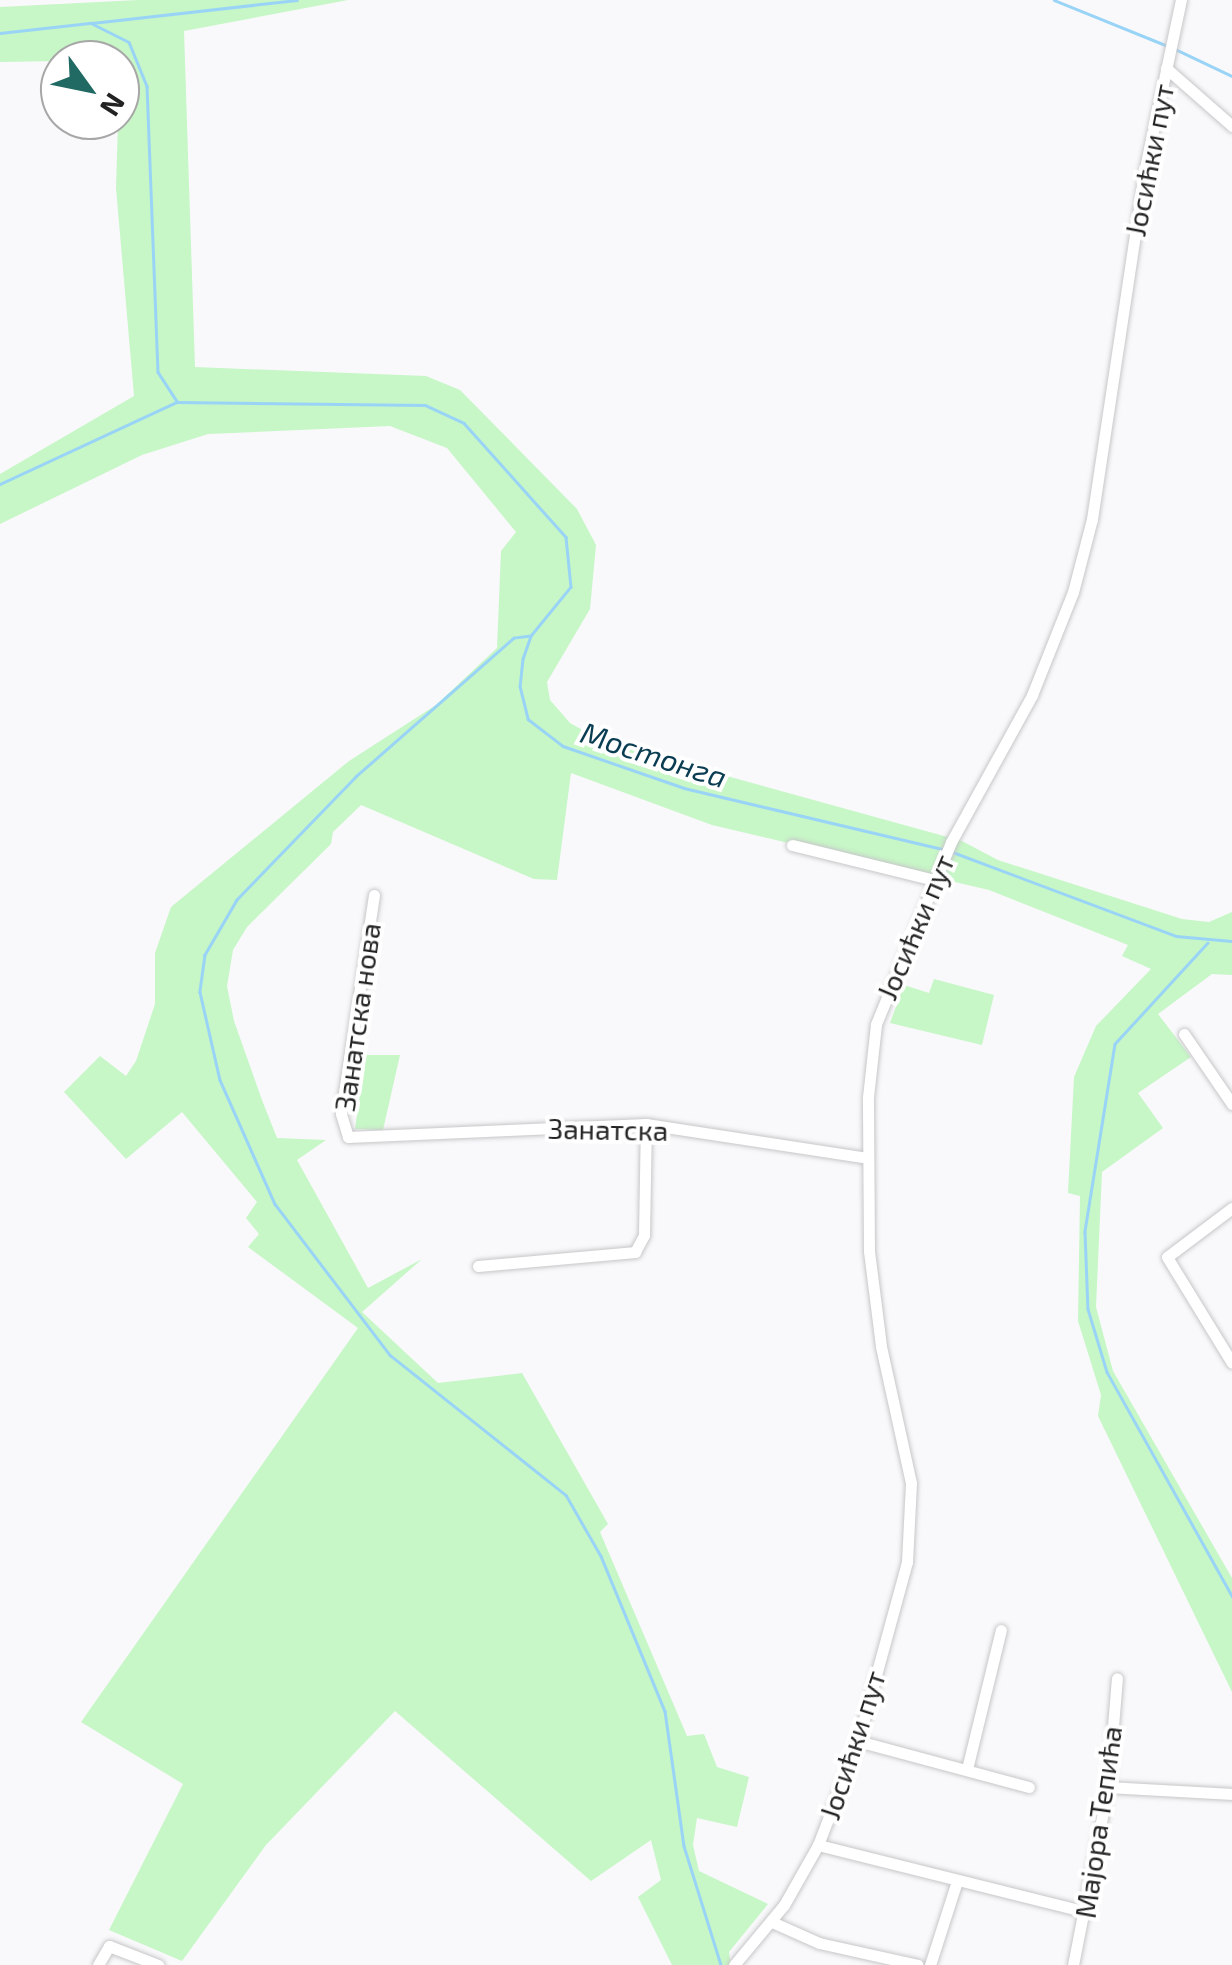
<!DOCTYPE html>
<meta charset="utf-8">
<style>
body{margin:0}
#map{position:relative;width:1232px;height:1965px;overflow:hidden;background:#f9f9fb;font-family:"Exo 2",sans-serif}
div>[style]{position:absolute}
.green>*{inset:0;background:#c7f6c7}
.stream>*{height:2.5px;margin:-1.25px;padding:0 1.25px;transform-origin:1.25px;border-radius:1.25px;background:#99d4f7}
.roads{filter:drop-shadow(0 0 2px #c7c7c9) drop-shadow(0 0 2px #c7c7c9)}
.street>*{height:11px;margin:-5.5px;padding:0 5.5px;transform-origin:5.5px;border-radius:5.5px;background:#fff}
span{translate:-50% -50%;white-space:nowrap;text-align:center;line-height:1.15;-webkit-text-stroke:8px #fff;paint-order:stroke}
.street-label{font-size:28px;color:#232324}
.water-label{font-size:30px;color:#0a3c52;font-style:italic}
.north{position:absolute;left:40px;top:40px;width:100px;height:100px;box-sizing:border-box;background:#fff;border:2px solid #a7a7a7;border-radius:50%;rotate:123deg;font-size:28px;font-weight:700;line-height:40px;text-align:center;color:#232324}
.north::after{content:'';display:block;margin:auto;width:35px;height:45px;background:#206a63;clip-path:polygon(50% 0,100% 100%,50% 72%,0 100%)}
</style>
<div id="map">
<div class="green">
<i style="clip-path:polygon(138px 0,348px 0,184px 31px,195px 367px,426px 376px,460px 390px,577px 509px,596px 545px,590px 609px,547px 682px,550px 700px,570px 723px,604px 742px,962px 841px,998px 860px,1182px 919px,1209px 922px,1232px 912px,1232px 975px,1212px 974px,1158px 1014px,1191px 1057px,1138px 1093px,1163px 1128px,1102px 1172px,1096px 1307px,1113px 1371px,1232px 1578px,1232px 1692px,1098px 1416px,1101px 1395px,1078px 1321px,1080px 1196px,1068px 1193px,1074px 1077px,1096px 1026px,1151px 969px,1122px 956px,1128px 945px,989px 890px,712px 825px,571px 773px,557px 880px,534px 879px,361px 805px,333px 832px,331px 844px,247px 927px,233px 950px,227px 986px,234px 1021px,262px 1100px,277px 1138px,326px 1140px,297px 1160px,368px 1288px,422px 1259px,362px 1312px,438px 1383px,522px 1373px,608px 1524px,600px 1532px,687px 1736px,704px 1734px,717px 1767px,749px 1777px,737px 1827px,697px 1818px,693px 1845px,699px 1871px,768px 1904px,729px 1952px,731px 1965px,672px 1965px,638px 1897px,661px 1880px,651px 1840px,591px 1881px,395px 1711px,266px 1845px,182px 1961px,109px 1930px,183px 1784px,81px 1722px,358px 1328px,248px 1247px,259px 1234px,246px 1218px,257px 1202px,182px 1112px,126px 1159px,64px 1092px,100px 1056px,126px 1076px,136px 1061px,155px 1004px,155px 953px,171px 907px,349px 761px,436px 705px,497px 648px,501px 551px,516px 532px,447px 448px,390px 426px,208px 434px,142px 455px,0 524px,0 474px,134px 396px,116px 188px,120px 60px,0 62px,0 7px)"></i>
<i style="clip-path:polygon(934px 979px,994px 995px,982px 1045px,890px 1023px,904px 985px,929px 993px)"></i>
<i style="clip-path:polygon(365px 1055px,400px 1055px,383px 1130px,355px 1129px)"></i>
</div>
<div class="stream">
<i style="left:1054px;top:0;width:123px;rotate:22deg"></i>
<i style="left:92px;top:23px;width:206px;rotate:-6.4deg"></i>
<i style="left:0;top:33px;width:92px;rotate:-6.3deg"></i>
<i style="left:91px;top:23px;width:42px;rotate:26.6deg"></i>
<i style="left:129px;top:42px;width:48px;rotate:67.8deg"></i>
<i style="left:147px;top:86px;width:286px;rotate:87.8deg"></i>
<i style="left:158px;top:372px;width:35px;rotate:57deg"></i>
<i style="left:1175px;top:49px;width:63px;rotate:25.3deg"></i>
<i style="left:0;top:484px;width:195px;rotate:-24.9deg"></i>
<i style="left:177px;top:402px;width:248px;rotate:0.7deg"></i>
<i style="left:425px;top:405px;width:43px;rotate:24.8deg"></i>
<i style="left:464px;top:423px;width:153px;rotate:48.2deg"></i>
<i style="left:566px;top:537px;width:50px;rotate:84.3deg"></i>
<i style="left:571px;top:587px;width:63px;rotate:129.2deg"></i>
<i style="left:531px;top:636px;width:24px;rotate:109deg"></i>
<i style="left:523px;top:659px;width:27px;rotate:96deg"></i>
<i style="left:520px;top:686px;width:34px;rotate:76deg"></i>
<i style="left:528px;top:719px;width:44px;rotate:37.6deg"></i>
<i style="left:563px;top:746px;width:128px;rotate:19.1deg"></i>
<i style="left:684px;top:788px;width:265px;rotate:13.3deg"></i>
<i style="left:531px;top:636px;width:17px;rotate:173deg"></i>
<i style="left:514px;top:638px;width:210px;rotate:138.7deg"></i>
<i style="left:356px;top:777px;width:171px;rotate:134.1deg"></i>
<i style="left:237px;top:900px;width:64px;rotate:120.2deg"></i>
<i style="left:205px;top:955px;width:37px;rotate:98deg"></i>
<i style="left:200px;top:992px;width:90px;rotate:77.2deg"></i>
<i style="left:220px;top:1080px;width:136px;rotate:66.1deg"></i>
<i style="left:275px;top:1204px;width:190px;rotate:52.7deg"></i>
<i style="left:390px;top:1355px;width:225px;rotate:38.5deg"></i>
<i style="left:566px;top:1495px;width:70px;rotate:60.2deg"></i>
<i style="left:601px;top:1556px;width:168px;rotate:67.6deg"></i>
<i style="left:665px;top:1711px;width:136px;rotate:82deg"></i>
<i style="left:684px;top:1846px;width:125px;rotate:72.7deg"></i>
<i style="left:950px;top:851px;width:241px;rotate:20.6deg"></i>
<i style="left:1176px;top:936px;width:56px;rotate:5.1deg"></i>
<i style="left:1208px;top:943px;width:137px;rotate:132.6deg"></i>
<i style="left:1115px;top:1044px;width:190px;rotate:99.1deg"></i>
<i style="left:1085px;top:1232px;width:77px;rotate:87.8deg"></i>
<i style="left:1088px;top:1309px;width:66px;rotate:73.2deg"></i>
<i style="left:1107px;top:1372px;width:257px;rotate:60.8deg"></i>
</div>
<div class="roads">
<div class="street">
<i style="left:1166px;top:68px;width:88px;rotate:41.3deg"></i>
<i style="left:792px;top:845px;width:147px;rotate:13.8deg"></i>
<i style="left:374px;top:895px;width:221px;rotate:98.6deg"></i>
<i style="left:341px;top:1114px;width:24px;rotate:73deg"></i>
<i style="left:348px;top:1137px;width:298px;rotate:-2.5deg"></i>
<i style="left:646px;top:1124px;width:224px;rotate:8.7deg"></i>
<i style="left:1184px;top:1034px;width:85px;rotate:55.6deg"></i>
<i style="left:1232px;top:1208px;width:81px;rotate:143deg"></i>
<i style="left:1167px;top:1257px;width:124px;rotate:58.5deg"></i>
<i style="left:478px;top:1266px;width:158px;rotate:-5.1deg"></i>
<i style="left:635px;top:1252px;width:19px;rotate:-62deg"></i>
<i style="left:644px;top:1235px;width:111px;rotate:-89deg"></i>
<i style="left:858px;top:1741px;width:177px;rotate:15.1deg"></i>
<i style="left:967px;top:1769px;width:143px;rotate:-76.3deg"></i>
<i style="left:1108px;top:1787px;width:124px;rotate:3.2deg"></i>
<i style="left:818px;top:1845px;width:277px;rotate:14deg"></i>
<i style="left:772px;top:1922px;width:51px;rotate:24.1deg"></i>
<i style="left:819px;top:1943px;width:101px;rotate:12.5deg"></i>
<i style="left:98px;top:1965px;width:22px;rotate:-60deg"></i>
<i style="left:109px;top:1946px;width:53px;rotate:21.2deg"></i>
<i style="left:734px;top:1965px;width:78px;rotate:-50.2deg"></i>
<i style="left:784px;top:1905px;width:69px;rotate:-60.5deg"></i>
<i style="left:818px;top:1845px;width:111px;rotate:-69deg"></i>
<i style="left:858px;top:1741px;width:186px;rotate:-74.7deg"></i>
<i style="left:907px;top:1562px;width:79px;rotate:-87.1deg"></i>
<i style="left:911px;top:1483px;width:140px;rotate:-102.4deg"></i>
<i style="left:881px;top:1346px;width:96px;rotate:-97.2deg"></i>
<i style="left:869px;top:1251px;width:154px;rotate:-90.4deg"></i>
<i style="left:868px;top:1097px;width:73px;rotate:-83.7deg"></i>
<i style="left:876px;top:1024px;width:197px;rotate:-67.6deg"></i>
<i style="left:951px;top:842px;width:168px;rotate:-61.1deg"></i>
<i style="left:1032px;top:695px;width:111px;rotate:-68.3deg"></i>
<i style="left:1073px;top:592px;width:75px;rotate:-75.4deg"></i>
<i style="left:1092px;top:519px;width:354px;rotate:-81.4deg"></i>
<i style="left:1145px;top:169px;width:173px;rotate:-78deg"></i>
<i style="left:930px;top:1965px;width:88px;rotate:-72.2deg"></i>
<i style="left:1073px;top:1965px;width:181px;rotate:-78.9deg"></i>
<i style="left:1108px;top:1787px;width:109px;rotate:-85.3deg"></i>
</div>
</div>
<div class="street-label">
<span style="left:1149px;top:160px;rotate:-79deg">Јосићки пут</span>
<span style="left:915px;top:927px;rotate:-67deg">Јосићки пут</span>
<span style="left:357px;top:1017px;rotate:-82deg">Занатска нова</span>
<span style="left:608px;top:1129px;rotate:1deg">Занатска</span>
<span style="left:852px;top:1745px;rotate:-72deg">Јосићки пут</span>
<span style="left:1098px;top:1822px;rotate:-82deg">Мајора Тепића</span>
</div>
<div class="water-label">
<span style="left:654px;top:754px;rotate:18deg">Мостонга</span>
</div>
<div class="north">N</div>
</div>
